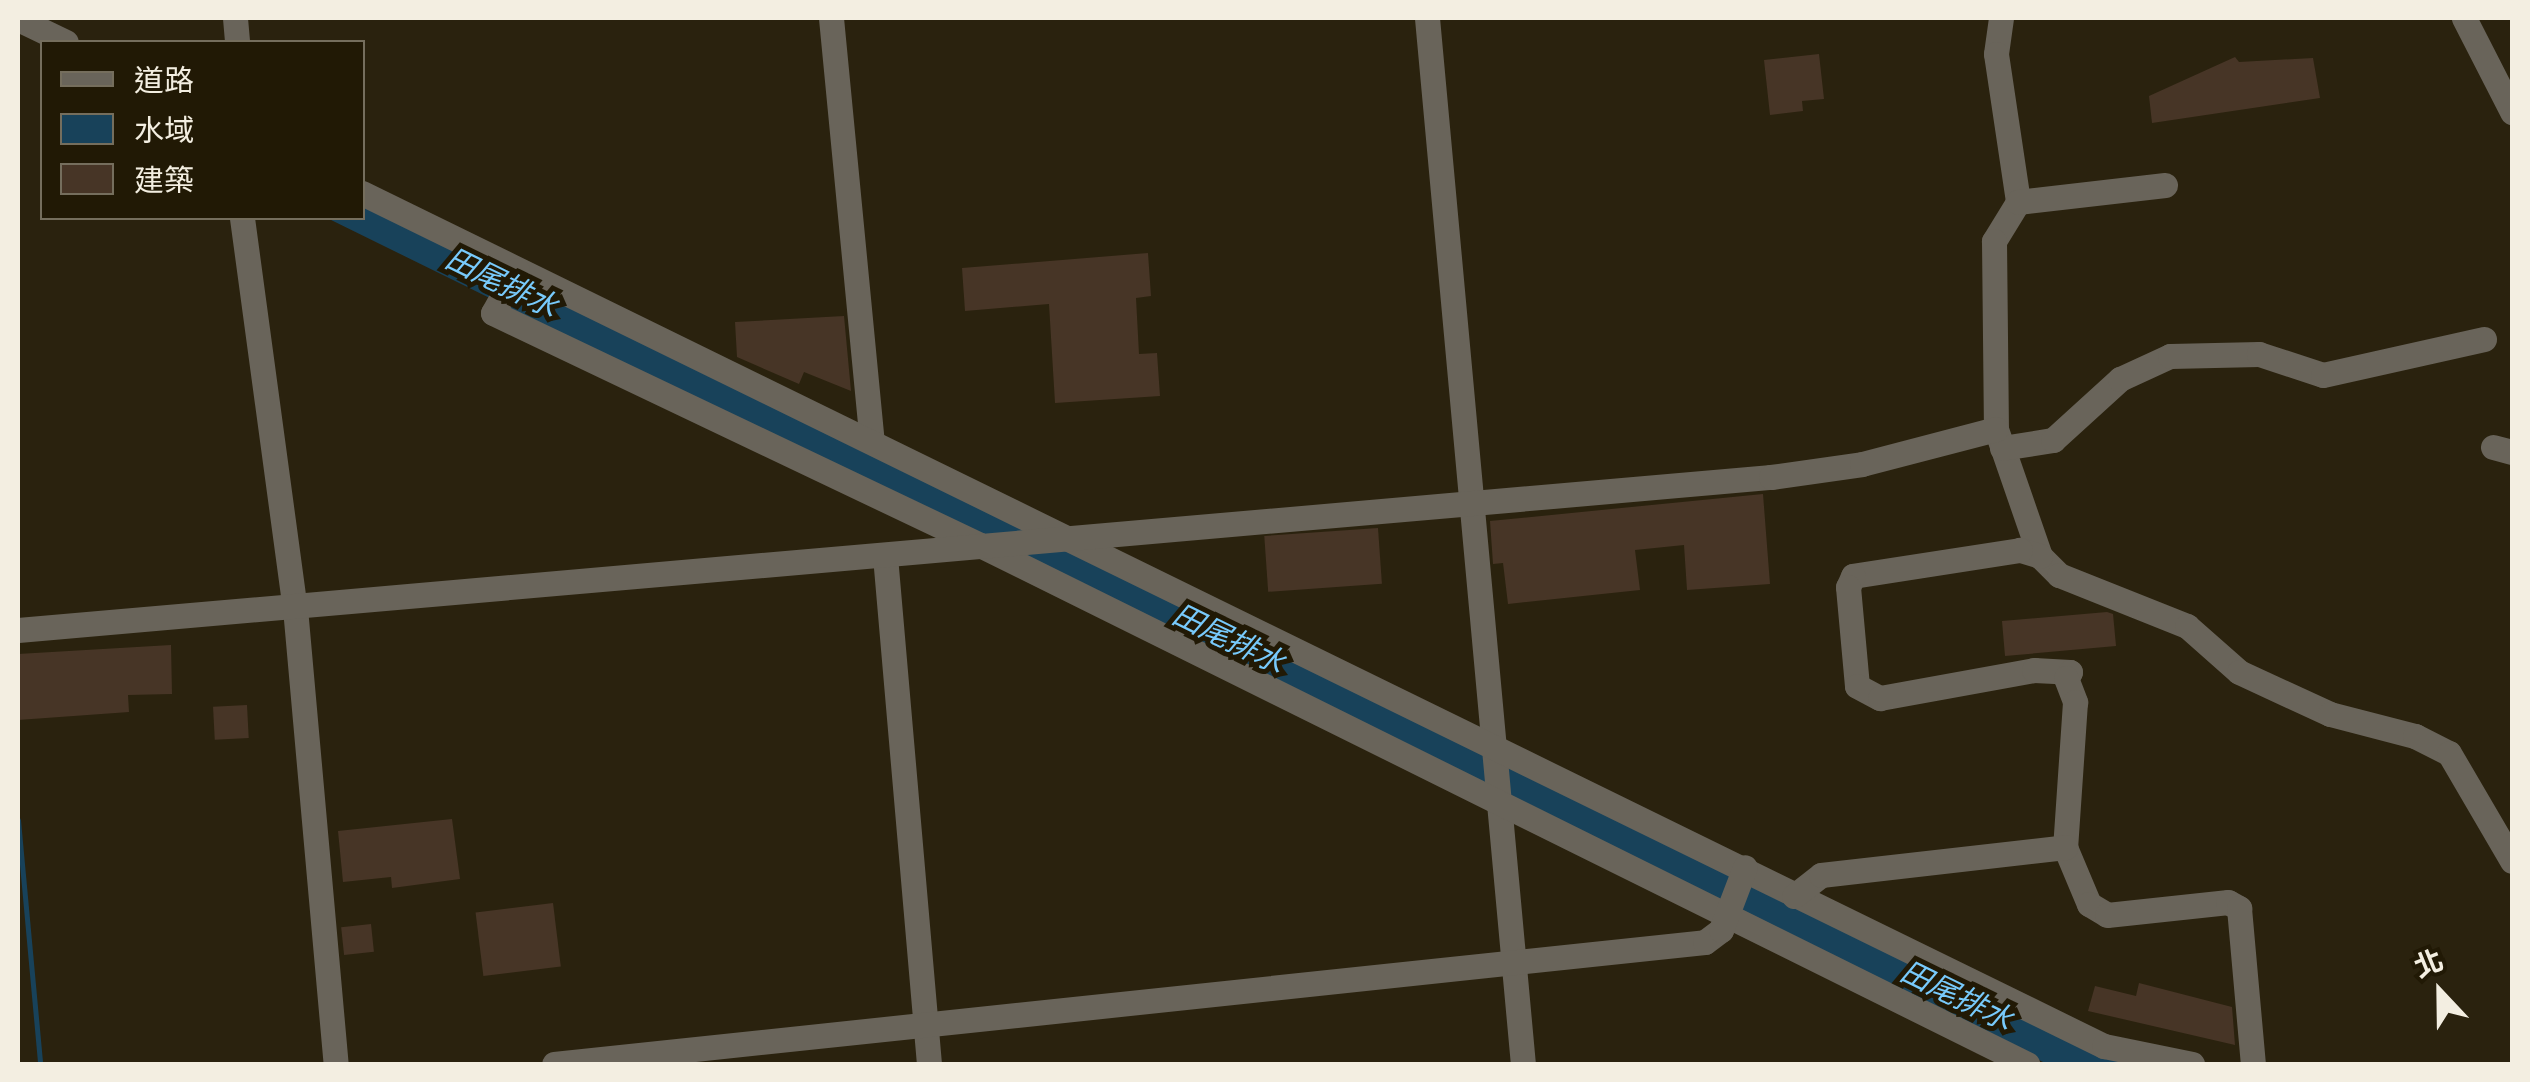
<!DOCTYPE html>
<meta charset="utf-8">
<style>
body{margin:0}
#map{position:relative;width:2530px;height:1082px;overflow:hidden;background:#2a220e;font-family:"Nunito Sans","Noto Sans TC",sans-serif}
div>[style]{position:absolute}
.water>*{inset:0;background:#18425a}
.stream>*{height:5px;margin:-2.5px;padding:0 2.5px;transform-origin:2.5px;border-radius:2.5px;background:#18425a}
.building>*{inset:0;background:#473526;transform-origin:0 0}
.minor>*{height:25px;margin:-12.5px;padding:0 12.5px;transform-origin:12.5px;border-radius:12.5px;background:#69645a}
span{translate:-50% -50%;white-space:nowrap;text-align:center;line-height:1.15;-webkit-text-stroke:10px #211905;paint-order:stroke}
.water-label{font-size:30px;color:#78cafb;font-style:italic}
.frame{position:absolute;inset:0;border:20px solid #f3eee1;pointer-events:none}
.legend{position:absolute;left:40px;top:40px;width:325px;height:180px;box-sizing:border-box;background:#211905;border:2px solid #756e5d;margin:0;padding:12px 18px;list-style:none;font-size:30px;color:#f3eee1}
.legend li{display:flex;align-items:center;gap:20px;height:50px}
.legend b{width:50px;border:2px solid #756e5d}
.north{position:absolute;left:2390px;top:942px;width:100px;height:100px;-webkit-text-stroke:8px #211905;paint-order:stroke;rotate:338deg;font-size:28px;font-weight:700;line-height:40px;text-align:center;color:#f3eee1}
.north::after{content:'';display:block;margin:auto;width:35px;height:45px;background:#f3eee1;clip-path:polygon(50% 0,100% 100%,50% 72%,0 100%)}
</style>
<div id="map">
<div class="water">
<i style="clip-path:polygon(363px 201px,2153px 1064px,2047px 1064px,327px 218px,362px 218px)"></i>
</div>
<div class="stream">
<i style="left:18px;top:820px;width:245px;rotate:84.8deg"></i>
</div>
<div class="building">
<i style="clip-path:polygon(1819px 54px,1824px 99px,1802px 101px,1803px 111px,1770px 115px,1764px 60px)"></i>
<i style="clip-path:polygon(2235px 57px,2239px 62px,2313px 58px,2320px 98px,2152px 123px,2149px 96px)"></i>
<i style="clip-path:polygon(1148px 253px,1151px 296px,1136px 298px,1139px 354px,1157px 353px,1160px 396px,1055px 403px,1049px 304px,965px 311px,962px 268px)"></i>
<i style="clip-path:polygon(844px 316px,851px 391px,804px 372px,799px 384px,737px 357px,735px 322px)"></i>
<i style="clip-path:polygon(1763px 494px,1770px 584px,1687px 590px,1684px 545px,1635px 550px,1640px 590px,1508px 604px,1503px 563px,1493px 564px,1490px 521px)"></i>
<i style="left:1378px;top:528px;width:56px;height:114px;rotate:86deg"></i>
<i style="clip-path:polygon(2107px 612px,2113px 614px,2116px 646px,2005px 656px,2002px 621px)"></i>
<i style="clip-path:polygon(171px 645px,172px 694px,128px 695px,129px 712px,18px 720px,18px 654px)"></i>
<i style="left:247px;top:705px;width:33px;height:34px;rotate:87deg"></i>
<i style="clip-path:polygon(452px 819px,460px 879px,392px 888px,391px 877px,343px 882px,338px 831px)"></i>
<i style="left:553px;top:903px;width:64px;height:78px;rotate:83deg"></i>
<i style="left:371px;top:924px;width:28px;height:30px;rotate:84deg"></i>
<i style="clip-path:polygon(2139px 983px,2232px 1007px,2235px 1045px,2088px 1011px,2095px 986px,2136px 996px)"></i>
</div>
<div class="minor">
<i style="left:235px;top:18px;width:24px;rotate:85deg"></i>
<i style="left:831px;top:18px;width:425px;rotate:84.5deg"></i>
<i style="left:1427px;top:18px;width:1050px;rotate:84.76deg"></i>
<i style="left:2001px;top:18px;width:36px;rotate:98deg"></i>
<i style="left:1996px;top:54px;width:150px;rotate:81.5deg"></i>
<i style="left:2018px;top:202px;width:46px;rotate:121.6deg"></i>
<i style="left:1994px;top:241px;width:188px;rotate:89.4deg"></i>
<i style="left:1996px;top:429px;width:134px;rotate:70.9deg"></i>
<i style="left:2040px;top:556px;width:27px;rotate:45deg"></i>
<i style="left:2059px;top:575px;width:138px;rotate:21.7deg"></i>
<i style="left:2187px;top:626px;width:69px;rotate:41.5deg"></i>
<i style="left:2239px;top:672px;width:100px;rotate:24.8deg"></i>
<i style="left:2330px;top:714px;width:88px;rotate:14.5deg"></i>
<i style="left:2415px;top:736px;width:38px;rotate:27deg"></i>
<i style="left:2449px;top:753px;width:125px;rotate:59.7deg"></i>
<i style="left:2464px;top:18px;width:106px;rotate:62.9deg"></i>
<i style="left:18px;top:19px;width:53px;rotate:25.6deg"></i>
<i style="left:362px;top:193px;width:1940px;rotate:26.09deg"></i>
<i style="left:2104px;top:1046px;width:90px;rotate:11.6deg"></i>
<i style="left:2018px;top:202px;width:148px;rotate:-6.6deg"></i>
<i style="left:242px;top:218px;width:394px;rotate:82.3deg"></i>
<i style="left:295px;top:608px;width:458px;rotate:84.9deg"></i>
<i style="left:517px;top:270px;width:49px;rotate:119.2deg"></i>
<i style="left:493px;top:313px;width:539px;rotate:25.47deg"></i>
<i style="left:980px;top:545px;width:1169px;rotate:26.37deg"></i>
<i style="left:2493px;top:447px;width:20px;rotate:15deg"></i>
<i style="left:2002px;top:448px;width:52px;rotate:-8.9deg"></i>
<i style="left:2053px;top:440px;width:91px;rotate:-42.3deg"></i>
<i style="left:2120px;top:379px;width:55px;rotate:-24.7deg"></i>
<i style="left:2170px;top:356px;width:89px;rotate:-1.3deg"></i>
<i style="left:2259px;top:354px;width:67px;rotate:18.2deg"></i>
<i style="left:2323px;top:375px;width:165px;rotate:-12.6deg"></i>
<i style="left:885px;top:556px;width:510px;rotate:85.05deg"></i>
<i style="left:2040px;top:556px;width:21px;rotate:-163deg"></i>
<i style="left:2020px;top:550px;width:169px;rotate:171.2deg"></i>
<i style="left:1853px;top:576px;width:12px;rotate:114deg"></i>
<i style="left:1848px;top:587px;width:99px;rotate:84.8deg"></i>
<i style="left:1857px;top:686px;width:26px;rotate:28deg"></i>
<i style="left:1880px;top:698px;width:157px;rotate:-10.3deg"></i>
<i style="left:2034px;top:670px;width:36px;rotate:3deg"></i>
<i style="left:2070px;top:672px;width:7px;rotate:124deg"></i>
<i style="left:2066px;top:678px;width:26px;rotate:69deg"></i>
<i style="left:2075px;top:702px;width:145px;rotate:93.9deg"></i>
<i style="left:2065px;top:847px;width:62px;rotate:67.2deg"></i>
<i style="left:2089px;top:904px;width:21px;rotate:31deg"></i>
<i style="left:2107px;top:915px;width:122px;rotate:-6.1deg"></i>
<i style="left:2228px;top:902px;width:13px;rotate:29deg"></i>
<i style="left:2239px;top:908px;width:157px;rotate:84.9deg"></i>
<i style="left:18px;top:630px;width:1760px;rotate:-4.99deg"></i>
<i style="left:1771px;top:477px;width:92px;rotate:-8.1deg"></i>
<i style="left:1862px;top:464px;width:138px;rotate:-14.6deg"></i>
<i style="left:1794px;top:896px;width:34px;rotate:-38deg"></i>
<i style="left:1821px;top:875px;width:246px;rotate:-6.5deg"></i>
<i style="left:554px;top:1064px;width:1157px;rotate:-6.05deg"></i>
<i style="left:1705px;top:942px;width:20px;rotate:-37deg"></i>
<i style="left:1721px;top:930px;width:67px;rotate:-69.1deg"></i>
</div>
<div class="water-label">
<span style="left:501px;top:284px;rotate:26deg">田尾排水</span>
<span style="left:1228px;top:640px;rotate:26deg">田尾排水</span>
<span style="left:1956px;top:997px;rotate:26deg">田尾排水</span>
</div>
<div class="frame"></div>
<ul class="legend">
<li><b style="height:12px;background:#69645a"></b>道路</li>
<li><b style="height:28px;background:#18425a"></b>水域</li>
<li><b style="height:28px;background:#473526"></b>建築</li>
</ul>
<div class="north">北</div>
</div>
